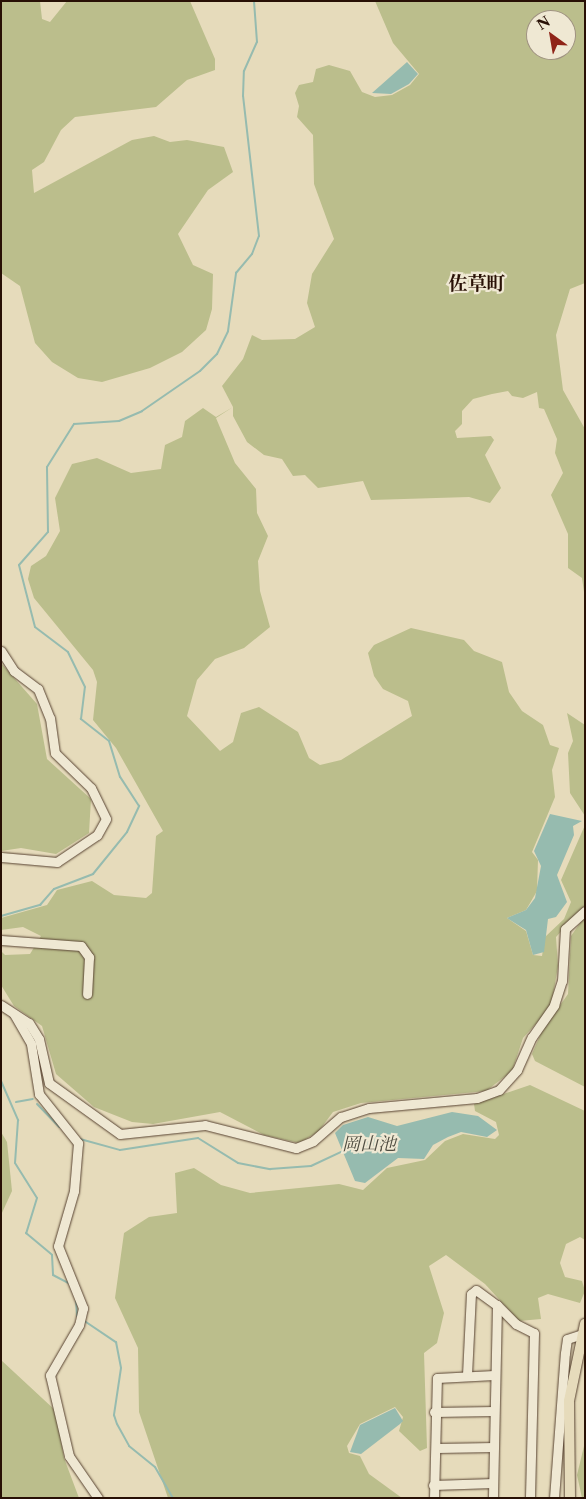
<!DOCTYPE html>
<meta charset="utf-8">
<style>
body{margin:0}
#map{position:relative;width:586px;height:1499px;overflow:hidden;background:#e6dbbb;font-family:"Libre Caslon Text","Noto Serif JP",serif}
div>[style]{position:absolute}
.green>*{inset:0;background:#bbbe8c}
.water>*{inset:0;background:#96bbaf}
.stream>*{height:2px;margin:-1px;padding:0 1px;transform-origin:1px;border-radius:1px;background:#96bbaf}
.roads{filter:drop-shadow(0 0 1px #584332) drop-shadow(0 0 1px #584332)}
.minor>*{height:9px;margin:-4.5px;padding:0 4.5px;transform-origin:4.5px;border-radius:4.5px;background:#efe8d3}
.major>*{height:10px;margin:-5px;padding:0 5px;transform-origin:5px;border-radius:5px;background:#e6dbbb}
span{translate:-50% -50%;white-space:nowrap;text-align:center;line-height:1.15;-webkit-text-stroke:4.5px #efe8d3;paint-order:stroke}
.water-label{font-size:18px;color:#4e4c40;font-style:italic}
.quarter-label{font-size:19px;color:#281005;font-weight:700}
.frame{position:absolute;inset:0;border:2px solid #281005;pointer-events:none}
.north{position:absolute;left:526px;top:10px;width:50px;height:50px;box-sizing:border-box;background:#efe8d3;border:1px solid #9f9281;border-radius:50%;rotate:328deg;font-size:14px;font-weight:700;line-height:20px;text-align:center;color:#281005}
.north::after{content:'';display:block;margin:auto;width:18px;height:22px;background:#8f2418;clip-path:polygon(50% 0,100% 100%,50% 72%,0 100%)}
</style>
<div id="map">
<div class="green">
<i style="clip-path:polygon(1px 1px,40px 1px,42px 19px,50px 22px,67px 1px,190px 1px,215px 59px,215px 70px,187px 80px,156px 107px,75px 117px,61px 130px,44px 162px,32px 170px,34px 193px,132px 140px,154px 136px,170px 142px,187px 140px,224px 147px,233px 172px,208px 190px,178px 234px,193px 265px,213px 274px,212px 309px,206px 330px,182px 352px,150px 368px,102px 382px,78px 378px,52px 362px,35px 343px,20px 286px,1px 273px)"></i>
<i style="clip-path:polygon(evenodd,375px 1px,585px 1px,585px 283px,570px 289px,556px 335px,563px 390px,585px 429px,585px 599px,582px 578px,568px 568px,568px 534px,551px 495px,563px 473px,555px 453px,557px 439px,544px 409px,539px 408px,537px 392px,523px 398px,512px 396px,508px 391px,492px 394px,473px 399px,462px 411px,462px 424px,455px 431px,457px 438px,491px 436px,494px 440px,485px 455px,501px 488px,490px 503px,469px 497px,371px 500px,363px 481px,318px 488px,305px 475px,293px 476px,282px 459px,264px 455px,247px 442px,233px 416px,233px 407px,216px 418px,235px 463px,256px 489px,257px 513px,268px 536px,258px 561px,260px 591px,270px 627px,244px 648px,215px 659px,197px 680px,187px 716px,220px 751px,233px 742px,241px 713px,259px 707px,298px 732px,309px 758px,320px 765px,341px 760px,412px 716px,408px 701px,383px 689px,374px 676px,368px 653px,374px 645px,411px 628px,464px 640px,474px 651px,502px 662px,509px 692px,522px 711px,543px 725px,550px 745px,559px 748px,552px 770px,555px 797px,532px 852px,538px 860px,537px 891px,526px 910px,507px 918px,526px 931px,533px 955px,542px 956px,545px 937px,564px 919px,571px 902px,561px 880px,585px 825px,585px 906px,556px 937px,558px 966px,551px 1007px,523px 1038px,512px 1071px,486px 1091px,361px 1103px,333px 1112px,318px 1132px,299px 1143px,264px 1135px,220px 1112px,153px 1124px,132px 1122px,94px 1107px,56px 1074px,42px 1026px,14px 1006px,1px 985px,1px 951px,5px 955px,30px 954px,41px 936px,23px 927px,1px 930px,1px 918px,47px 905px,57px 890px,92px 881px,114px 895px,146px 898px,152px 893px,156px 836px,163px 831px,116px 748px,93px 720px,97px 682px,93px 670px,34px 598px,28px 579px,31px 566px,46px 556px,60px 531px,55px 498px,72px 464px,97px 458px,131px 473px,161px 469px,165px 445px,182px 437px,185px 421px,203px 408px,216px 417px,233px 407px,222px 386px,243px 359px,252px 335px,262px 340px,295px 339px,315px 327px,307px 303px,312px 274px,334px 239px,314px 184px,313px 135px,297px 117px,299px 106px,295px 93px,299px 85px,313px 82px,316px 69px,329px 65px,350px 71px,362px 92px,375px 97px,392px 95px,410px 85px,419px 74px,393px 43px,375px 1px,536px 20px,566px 20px,566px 50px,536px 50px,536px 20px)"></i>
<i style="clip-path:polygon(1px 663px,37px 704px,47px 759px,91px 799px,89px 833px,56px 854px,21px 848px,1px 851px)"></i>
<i style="clip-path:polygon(567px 713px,585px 725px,585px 816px,570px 793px,568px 753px,573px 741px)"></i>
<i style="clip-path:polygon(585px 916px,585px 1087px,535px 1061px,532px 1054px,542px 1031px,568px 994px,571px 936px)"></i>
<i style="clip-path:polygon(530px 1085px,585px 1111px,585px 1240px,580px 1237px,566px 1244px,560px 1263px,565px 1277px,582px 1281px,585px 1291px,580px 1303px,548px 1294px,538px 1298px,541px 1319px,519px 1321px,485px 1284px,446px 1255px,429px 1266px,444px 1313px,437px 1343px,424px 1353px,427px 1448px,420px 1451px,399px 1431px,403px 1417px,395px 1407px,360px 1424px,347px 1446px,349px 1453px,360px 1456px,369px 1474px,402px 1498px,168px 1498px,139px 1412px,138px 1348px,115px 1298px,124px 1233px,149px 1217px,177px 1213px,175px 1173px,194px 1168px,221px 1185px,250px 1193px,339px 1184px,363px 1190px,387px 1168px,425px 1160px,445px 1141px,463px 1134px,495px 1139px,499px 1135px,496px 1122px,475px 1111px,474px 1104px)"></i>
<i style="clip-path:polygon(1px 1132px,7px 1142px,12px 1191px,1px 1215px)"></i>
<i style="clip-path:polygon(1px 1360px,56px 1411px,64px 1458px,79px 1498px,1px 1498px)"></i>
<i style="clip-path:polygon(585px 1442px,585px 1498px,582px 1498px,577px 1475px)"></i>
</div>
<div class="water">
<i style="clip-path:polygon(407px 62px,418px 74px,409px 84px,391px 94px,372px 93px)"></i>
<i style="clip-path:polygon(550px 814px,582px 821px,573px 826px,574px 835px,557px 875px,567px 902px,556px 917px,548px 919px,544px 952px,533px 955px,526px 930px,507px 918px,526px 910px,535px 898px,541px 866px,534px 851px)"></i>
<i style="clip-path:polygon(452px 1112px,478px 1116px,497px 1130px,487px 1137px,461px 1132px,448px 1137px,433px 1145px,424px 1159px,398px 1158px,365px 1183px,355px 1181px,335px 1133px,343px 1125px,368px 1117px,397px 1126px)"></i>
<i style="clip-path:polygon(395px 1408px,403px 1421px,400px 1424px,361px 1454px,350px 1452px,360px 1425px)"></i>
</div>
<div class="stream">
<i style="left:1px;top:916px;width:41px;rotate:-15.8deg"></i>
<i style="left:40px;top:905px;width:21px;rotate:-49deg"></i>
<i style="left:54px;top:889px;width:42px;rotate:-21deg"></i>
<i style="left:93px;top:874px;width:54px;rotate:-51deg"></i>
<i style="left:127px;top:832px;width:29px;rotate:-65deg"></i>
<i style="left:139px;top:806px;width:35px;rotate:-123deg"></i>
<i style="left:120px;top:777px;width:38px;rotate:-107deg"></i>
<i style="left:109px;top:741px;width:36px;rotate:-142deg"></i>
<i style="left:81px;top:719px;width:32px;rotate:-83deg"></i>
<i style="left:85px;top:687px;width:39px;rotate:-116deg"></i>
<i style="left:68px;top:652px;width:41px;rotate:-142.9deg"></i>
<i style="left:35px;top:627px;width:64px;rotate:-104.5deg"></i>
<i style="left:19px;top:565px;width:44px;rotate:-48.7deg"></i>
<i style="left:48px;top:532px;width:65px;rotate:-90.9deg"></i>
<i style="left:47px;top:467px;width:51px;rotate:-57.9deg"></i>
<i style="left:74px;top:424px;width:45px;rotate:-3.8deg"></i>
<i style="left:119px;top:421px;width:25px;rotate:-23deg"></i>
<i style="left:142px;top:411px;width:70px;rotate:-34.6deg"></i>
<i style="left:200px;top:371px;width:24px;rotate:-45deg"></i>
<i style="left:217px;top:354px;width:25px;rotate:-64deg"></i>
<i style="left:228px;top:331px;width:59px;rotate:-82.1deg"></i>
<i style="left:236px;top:273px;width:25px;rotate:-50deg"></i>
<i style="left:252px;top:254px;width:19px;rotate:-69deg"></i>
<i style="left:259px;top:236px;width:141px;rotate:-96.5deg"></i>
<i style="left:243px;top:96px;width:25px;rotate:-88deg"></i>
<i style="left:244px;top:71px;width:32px;rotate:-66deg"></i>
<i style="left:257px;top:42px;width:41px;rotate:-94.2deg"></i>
<i style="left:1px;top:1081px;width:43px;rotate:66.4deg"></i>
<i style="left:18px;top:1120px;width:43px;rotate:94deg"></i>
<i style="left:15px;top:1163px;width:41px;rotate:57.8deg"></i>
<i style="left:37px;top:1198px;width:37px;rotate:107deg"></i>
<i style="left:26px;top:1233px;width:34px;rotate:40deg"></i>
<i style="left:52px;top:1255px;width:20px;rotate:87deg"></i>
<i style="left:53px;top:1275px;width:17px;rotate:28deg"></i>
<i style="left:16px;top:1102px;width:17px;rotate:-10deg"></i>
<i style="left:37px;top:1104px;width:32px;rotate:46deg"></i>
<i style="left:80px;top:1139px;width:41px;rotate:15.4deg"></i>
<i style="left:120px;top:1150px;width:79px;rotate:-8.7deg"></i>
<i style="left:198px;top:1138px;width:47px;rotate:32deg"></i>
<i style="left:238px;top:1163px;width:33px;rotate:11deg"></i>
<i style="left:270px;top:1169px;width:41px;rotate:-4.2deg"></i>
<i style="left:311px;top:1166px;width:35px;rotate:-25deg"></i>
<i style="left:76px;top:1301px;width:15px;rotate:86deg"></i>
<i style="left:83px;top:1320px;width:40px;rotate:34deg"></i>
<i style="left:116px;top:1342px;width:26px;rotate:79deg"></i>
<i style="left:121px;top:1368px;width:48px;rotate:98.5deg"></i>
<i style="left:114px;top:1415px;width:9px;rotate:72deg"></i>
<i style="left:117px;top:1424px;width:25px;rotate:61deg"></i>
<i style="left:129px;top:1446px;width:33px;rotate:39deg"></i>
<i style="left:155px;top:1467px;width:36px;rotate:60deg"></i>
</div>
<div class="roads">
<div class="minor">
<i style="left:1px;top:651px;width:24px;rotate:57deg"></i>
<i style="left:14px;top:671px;width:30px;rotate:37deg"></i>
<i style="left:38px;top:689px;width:31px;rotate:68deg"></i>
<i style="left:50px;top:718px;width:35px;rotate:82deg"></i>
<i style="left:55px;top:753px;width:50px;rotate:44.2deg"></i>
<i style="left:91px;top:788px;width:34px;rotate:64deg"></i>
<i style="left:106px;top:819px;width:18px;rotate:119deg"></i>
<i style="left:97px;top:835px;width:48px;rotate:146deg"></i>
<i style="left:57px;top:862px;width:56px;rotate:-174.9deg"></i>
<i style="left:1px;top:940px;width:80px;rotate:4.3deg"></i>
<i style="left:81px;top:946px;width:14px;rotate:54deg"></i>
<i style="left:89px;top:957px;width:37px;rotate:93deg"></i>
<i style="left:1px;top:1005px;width:33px;rotate:33deg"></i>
<i style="left:29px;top:1023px;width:19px;rotate:58deg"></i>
<i style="left:39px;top:1039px;width:45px;rotate:77.2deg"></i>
<i style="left:49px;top:1083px;width:87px;rotate:35.7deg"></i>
<i style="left:120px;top:1134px;width:85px;rotate:-6deg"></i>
<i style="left:205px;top:1125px;width:94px;rotate:14.2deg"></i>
<i style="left:296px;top:1148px;width:18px;rotate:-22deg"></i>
<i style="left:313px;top:1141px;width:37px;rotate:-41deg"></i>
<i style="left:341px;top:1117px;width:29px;rotate:-18deg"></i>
<i style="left:369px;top:1108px;width:108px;rotate:-5.3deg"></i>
<i style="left:477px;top:1098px;width:23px;rotate:-20deg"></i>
<i style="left:499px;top:1090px;width:27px;rotate:-48deg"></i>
<i style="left:517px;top:1070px;width:36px;rotate:-66deg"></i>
<i style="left:532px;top:1037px;width:39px;rotate:-55deg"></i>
<i style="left:554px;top:1005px;width:25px;rotate:-72deg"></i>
<i style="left:562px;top:981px;width:52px;rotate:-86.7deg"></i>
<i style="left:565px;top:929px;width:27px;rotate:-42deg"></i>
<i style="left:14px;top:1014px;width:34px;rotate:60deg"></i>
<i style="left:31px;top:1044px;width:51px;rotate:80.9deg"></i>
<i style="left:39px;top:1094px;width:63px;rotate:51.5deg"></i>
<i style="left:78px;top:1143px;width:48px;rotate:94.8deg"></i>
<i style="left:74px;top:1191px;width:57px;rotate:106.2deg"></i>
<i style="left:58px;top:1246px;width:67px;rotate:68deg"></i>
<i style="left:83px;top:1308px;width:17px;rotate:103deg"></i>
<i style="left:79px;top:1325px;width:58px;rotate:120.1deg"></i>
<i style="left:50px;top:1375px;width:83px;rotate:76.8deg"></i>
<i style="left:69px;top:1456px;width:51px;rotate:55.4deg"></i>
<i style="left:497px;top:1305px;width:27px;rotate:45deg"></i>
<i style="left:516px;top:1324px;width:20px;rotate:27deg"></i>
<i style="left:534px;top:1333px;width:165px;rotate:91.4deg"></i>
<i style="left:467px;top:1375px;width:81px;rotate:-87.2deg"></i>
<i style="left:471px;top:1294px;width:6px;rotate:-39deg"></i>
<i style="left:476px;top:1290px;width:26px;rotate:36deg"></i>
<i style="left:497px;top:1305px;width:193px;rotate:91.2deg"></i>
<i style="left:434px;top:1412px;width:60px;rotate:-1deg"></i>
<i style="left:437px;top:1448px;width:57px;rotate:-1deg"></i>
<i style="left:433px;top:1485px;width:60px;rotate:-1.9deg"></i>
<i style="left:434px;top:1498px;width:120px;rotate:-88.6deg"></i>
<i style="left:437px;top:1378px;width:57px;rotate:-3deg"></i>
<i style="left:554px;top:1498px;width:145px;rotate:-85.7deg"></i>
<i style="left:565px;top:1353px;width:14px;rotate:-82deg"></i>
<i style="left:567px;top:1339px;width:16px;rotate:-18deg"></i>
</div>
<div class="major">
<i style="left:570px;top:1498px;width:97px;rotate:-90.6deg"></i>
<i style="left:569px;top:1401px;width:79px;rotate:-78.3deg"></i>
</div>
</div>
<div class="water-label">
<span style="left:369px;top:1144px">岡山池</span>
</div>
<div class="quarter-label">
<span style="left:477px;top:284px">佐草町</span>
</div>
<div class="frame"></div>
<div class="north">N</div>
</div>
